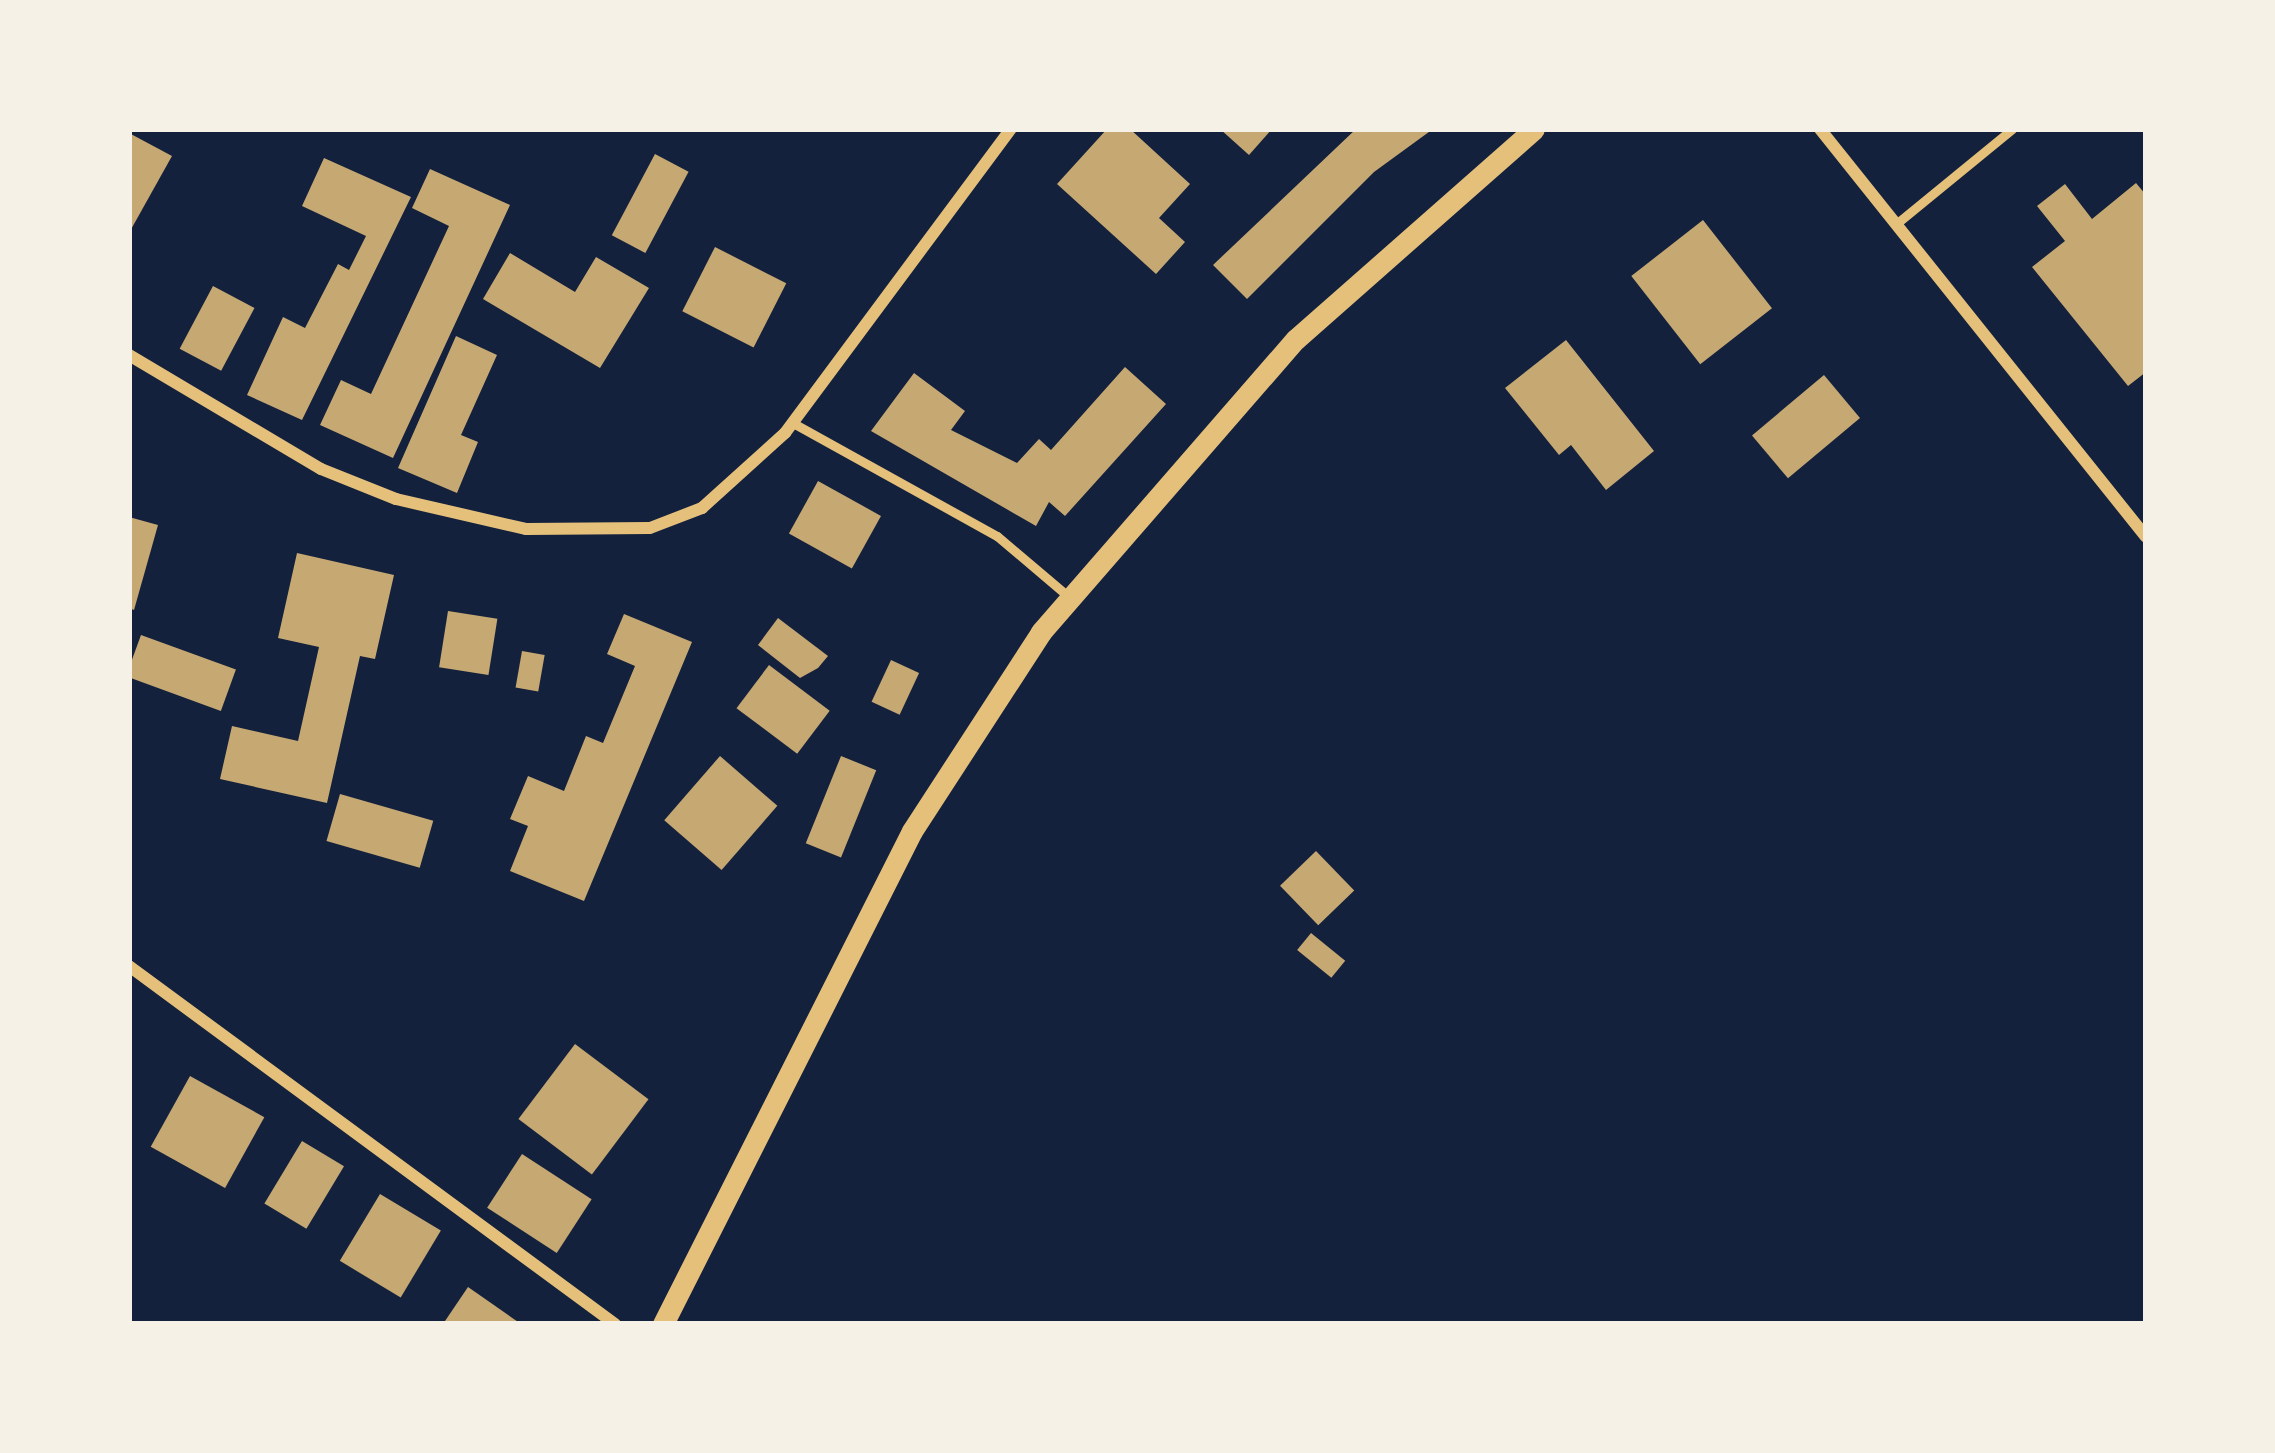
<!DOCTYPE html>
<style>
body{margin:0}
#map{position:relative;width:2275px;height:1453px;overflow:hidden;background:#14213d;font-family:"Source Sans 3",sans-serif}
div>[style]{position:absolute}
.building>*{inset:0;background:#c6a872;transform-origin:0 0}
.service>*{height:9px;margin:-4.5px;padding:0 4.5px;transform-origin:4.5px;border-radius:4.5px;background:#e5c07b}
.minor>*{height:12px;margin:-6px;padding:0 6px;transform-origin:6px;border-radius:6px;background:#e5c07b}
.tertiary>*{height:21px;margin:-10.5px;padding:0 10.5px;transform-origin:10.5px;border-radius:10.5px;background:#e5c07b}
span{translate:-50% -50%;white-space:nowrap;text-align:center;line-height:1.15;-webkit-text-stroke:9px #f6f1e7;paint-order:stroke}
.frame{position:absolute;inset:0;border:132px solid #f6f1e7;pointer-events:none}
</style>
<div id="map">
<div class="building">
<i style="clip-path:polygon(1107px 129px,1130px 129px,1190px 184px,1159px 218px,1185px 242px,1156px 274px,1057px 184px)"></i>
<i style="clip-path:polygon(1220px 129px,1272px 129px,1249px 155px)"></i>
<i style="clip-path:polygon(1356px 129px,1433px 129px,1374px 172px,1247px 299px,1213px 265px)"></i>
<i style="clip-path:polygon(129px 133px,172px 156px,129px 233px)"></i>
<i style="left:655px;top:154px;width:38px;height:92px;rotate:28deg"></i>
<i style="clip-path:polygon(324px 158px,411px 197px,302px 420px,247px 395px,283px 317px,305px 328px,338px 264px,349px 270px,366px 236px,302px 206px)"></i>
<i style="clip-path:polygon(430px 169px,510px 205px,393px 458px,320px 425px,341px 380px,371px 394px,449px 226px,412px 208px)"></i>
<i style="clip-path:polygon(2136px 183px,2146px 195px,2146px 372px,2128px 386px,2032px 267px,2065px 241px,2037px 206px,2065px 184px,2092px 219px)"></i>
<i style="left:1703px;top:220px;width:112px;height:91px;rotate:52deg"></i>
<i style="left:715px;top:247px;width:80px;height:72px;rotate:27deg"></i>
<i style="clip-path:polygon(510px 253px,575px 292px,596px 257px,649px 288px,600px 368px,483px 299px)"></i>
<i style="left:213px;top:286px;width:47px;height:71px;rotate:28deg"></i>
<i style="clip-path:polygon(456px 336px,497px 355px,461px 435px,478px 442px,457px 493px,398px 468px)"></i>
<i style="clip-path:polygon(1566px 340px,1654px 451px,1606px 490px,1571px 445px,1559px 455px,1505px 388px)"></i>
<i style="clip-path:polygon(1125px 367px,1166px 404px,1065px 516px,1049px 502px,1036px 526px,871px 431px,914px 373px,965px 411px,951px 430px,1017px 463px,1039px 439px,1051px 450px)"></i>
<i style="left:1824px;top:375px;width:56px;height:94px;rotate:50deg"></i>
<i style="left:818px;top:481px;width:72px;height:60px;rotate:29deg"></i>
<i style="clip-path:polygon(129px 517px,158px 525px,134px 610px,129px 608px)"></i>
<i style="clip-path:polygon(297px 553px,394px 575px,375px 659px,360px 656px,327px 803px,220px 779px,232px 726px,298px 741px,319px 647px,278px 638px)"></i>
<i style="left:448px;top:611px;width:50px;height:57px;rotate:9deg"></i>
<i style="clip-path:polygon(624px 614px,692px 642px,584px 901px,510px 871px,528px 826px,510px 819px,528px 776px,564px 791px,586px 736px,603px 743px,635px 666px,607px 654px)"></i>
<i style="clip-path:polygon(778px 618px,828px 656px,818px 668px,800px 678px,758px 645px)"></i>
<i style="left:141px;top:635px;width:101px;height:44px;rotate:20deg"></i>
<i style="left:522px;top:651px;width:23px;height:37px;rotate:10deg"></i>
<i style="left:891px;top:660px;width:31px;height:46px;rotate:25deg"></i>
<i style="left:769px;top:665px;width:76px;height:54px;rotate:37deg"></i>
<i style="left:720px;top:756px;width:76px;height:85px;rotate:41deg"></i>
<i style="left:841px;top:756px;width:38px;height:94px;rotate:22deg"></i>
<i style="left:340px;top:794px;width:97px;height:49px;rotate:16deg"></i>
<i style="left:1316px;top:851px;width:55px;height:50px;rotate:46deg"></i>
<i style="left:1311px;top:933px;width:44px;height:22px;rotate:39deg"></i>
<i style="left:575px;top:1044px;width:92px;height:94px;rotate:37deg"></i>
<i style="left:190px;top:1076px;width:85px;height:81px;rotate:29deg"></i>
<i style="left:302px;top:1141px;width:49px;height:73px;rotate:31deg"></i>
<i style="left:522px;top:1154px;width:83px;height:64px;rotate:33deg"></i>
<i style="left:380px;top:1194px;width:71px;height:78px;rotate:31deg"></i>
<i style="clip-path:polygon(468px 1287px,521px 1324px,443px 1324px)"></i>
</div>
<div class="service">
<i style="left:1896px;top:224px;width:150px;rotate:-39.3deg"></i>
<i style="left:793px;top:423px;width:233px;rotate:29deg"></i>
<i style="left:997px;top:536px;width:94px;rotate:40.3deg"></i>
</div>
<div class="minor">
<i style="left:1820px;top:129px;width:522px;rotate:51.37deg"></i>
<i style="left:129px;top:355px;width:223px;rotate:30.7deg"></i>
<i style="left:321px;top:469px;width:81px;rotate:21.8deg"></i>
<i style="left:396px;top:499px;width:133px;rotate:13deg"></i>
<i style="left:526px;top:529px;width:124px;rotate:-0.5deg"></i>
<i style="left:650px;top:528px;width:56px;rotate:-21deg"></i>
<i style="left:702px;top:508px;width:112px;rotate:-42.1deg"></i>
<i style="left:785px;top:433px;width:379px;rotate:-53.4deg"></i>
<i style="left:129px;top:966px;width:604px;rotate:36.38deg"></i>
</div>
<div class="tertiary">
<i style="left:663px;top:1324px;width:552px;rotate:-63.2deg"></i>
<i style="left:912px;top:831px;width:237px;rotate:-57deg"></i>
<i style="left:1041px;top:632px;width:388px;rotate:-49deg"></i>
<i style="left:1296px;top:339px;width:317px;rotate:-41.4deg"></i>
</div>
<div class="frame"></div>
</div>
